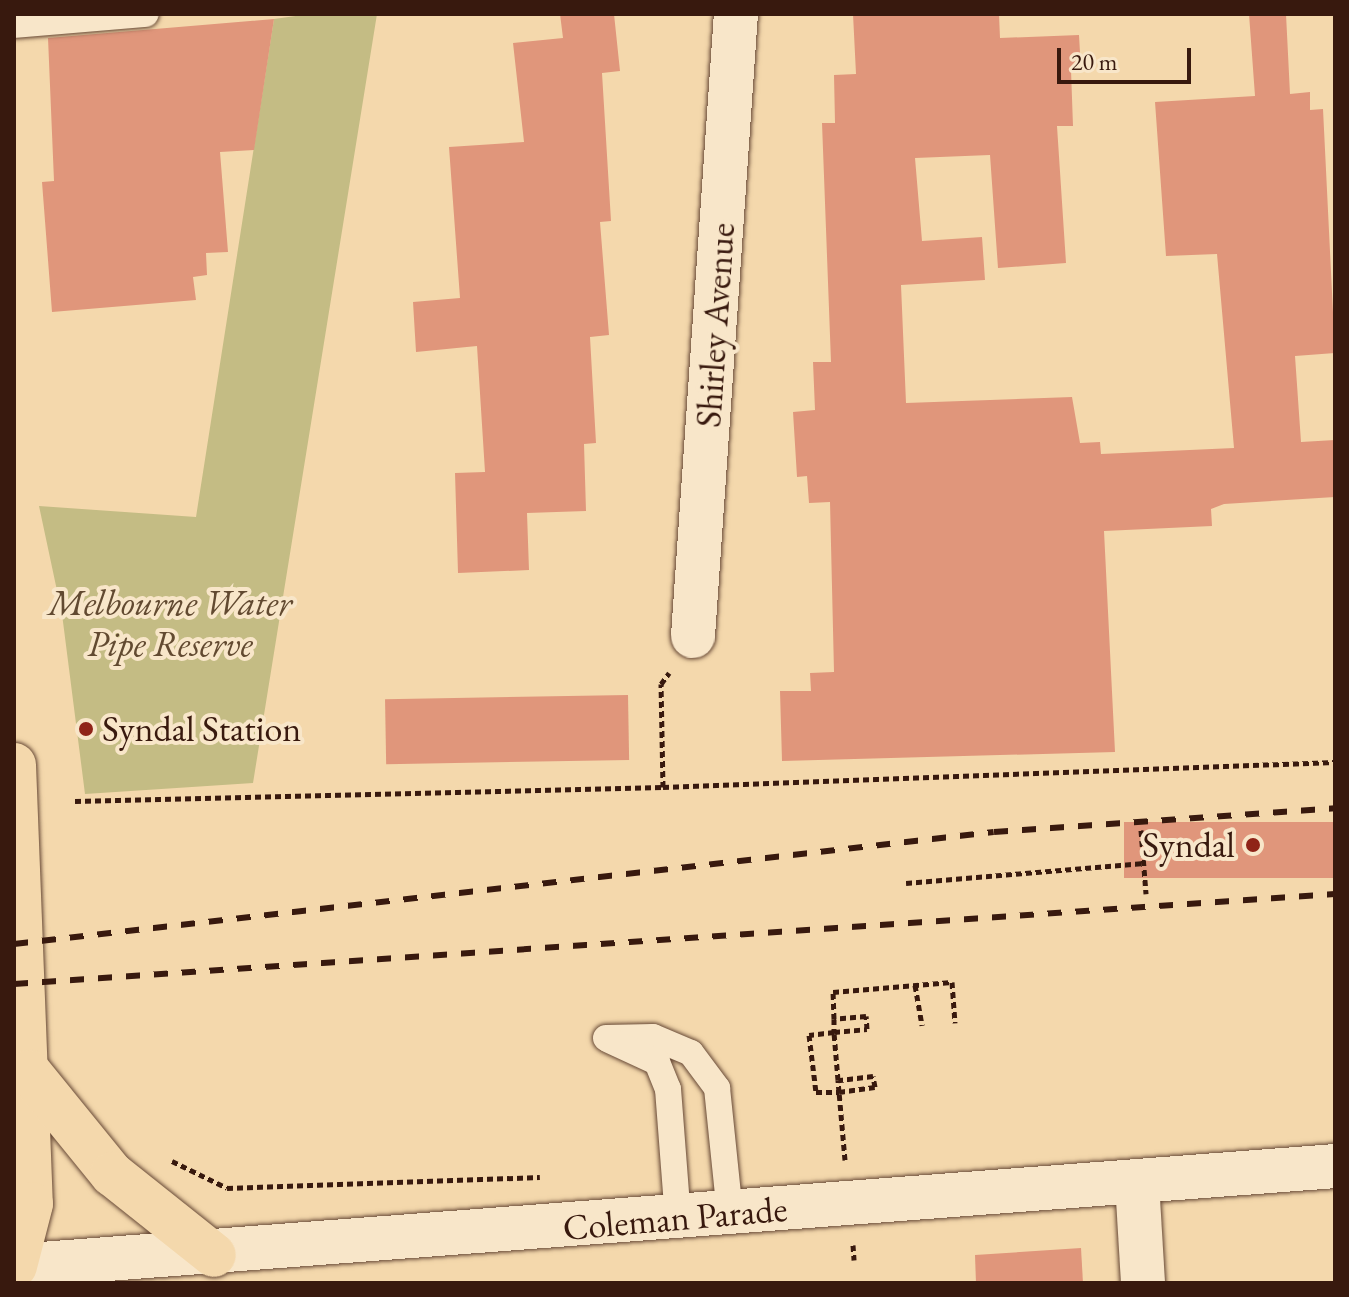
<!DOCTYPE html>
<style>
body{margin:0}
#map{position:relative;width:1349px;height:1297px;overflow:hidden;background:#f4d8ac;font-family:"EB Garamond",serif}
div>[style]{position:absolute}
.green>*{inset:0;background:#c4bc84}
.building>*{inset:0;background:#e0967b;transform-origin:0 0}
.path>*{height:5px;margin-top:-2.5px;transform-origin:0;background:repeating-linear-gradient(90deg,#38190e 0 6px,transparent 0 10px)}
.roads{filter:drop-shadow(0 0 2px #674936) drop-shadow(0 0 2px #674936)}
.service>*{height:26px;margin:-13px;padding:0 13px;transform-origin:13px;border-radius:13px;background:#f8e6c9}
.minor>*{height:44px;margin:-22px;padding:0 22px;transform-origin:22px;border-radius:22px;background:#f8e6c9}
.tertiary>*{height:44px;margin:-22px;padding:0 22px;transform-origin:22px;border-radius:22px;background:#f8e6c9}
.primary>*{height:44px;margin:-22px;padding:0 22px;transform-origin:22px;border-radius:22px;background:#f4d8ac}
.rail>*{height:6px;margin-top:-3px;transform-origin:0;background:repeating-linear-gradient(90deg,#38190e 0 14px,transparent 0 28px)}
.dots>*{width:22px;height:22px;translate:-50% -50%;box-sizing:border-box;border:4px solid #f8e6c9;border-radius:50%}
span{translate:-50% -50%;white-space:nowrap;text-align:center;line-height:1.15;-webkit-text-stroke:8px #f8e6c9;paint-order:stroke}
.street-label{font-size:36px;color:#38190e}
.park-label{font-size:36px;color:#624a31;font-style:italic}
.poi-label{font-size:36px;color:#38190e}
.left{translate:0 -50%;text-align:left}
.right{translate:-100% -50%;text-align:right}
.frame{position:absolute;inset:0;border:16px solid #38190e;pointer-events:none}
.scale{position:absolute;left:1057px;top:48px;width:134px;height:36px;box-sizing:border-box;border:4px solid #38190e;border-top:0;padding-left:10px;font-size:24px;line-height:28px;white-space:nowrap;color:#38190e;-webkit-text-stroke:6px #f8e6c9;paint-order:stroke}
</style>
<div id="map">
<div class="green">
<i style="clip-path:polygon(310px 14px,377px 14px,253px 783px,85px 794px,62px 614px,39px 506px,196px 517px,274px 19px)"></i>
</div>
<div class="building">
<i style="clip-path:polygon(560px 14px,614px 14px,620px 71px,602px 73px,611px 221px,600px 222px,609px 335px,590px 337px,596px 443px,584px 444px,586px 511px,527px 513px,529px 570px,458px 573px,455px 473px,485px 472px,477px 346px,416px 352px,413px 302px,460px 298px,449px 147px,524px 142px,513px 43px,563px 38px)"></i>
<i style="clip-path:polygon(853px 14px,999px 14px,1000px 38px,1079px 35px,1081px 70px,1071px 70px,1073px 126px,1057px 126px,1066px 263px,998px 268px,990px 155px,915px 158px,922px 241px,982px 237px,985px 280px,901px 285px,906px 403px,1072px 397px,1080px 443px,1100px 442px,1101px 454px,1234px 448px,1217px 254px,1166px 256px,1155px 102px,1255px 96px,1249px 14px,1286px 14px,1290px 94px,1310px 92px,1310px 110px,1323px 109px,1335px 353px,1295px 356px,1301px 442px,1335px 440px,1335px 497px,1224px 504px,1211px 509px,1212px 526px,1104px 531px,1115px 752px,782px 761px,780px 691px,811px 691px,810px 673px,834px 672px,830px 502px,809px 503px,807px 476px,797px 477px,793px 412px,815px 410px,813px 362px,831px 362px,822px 123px,835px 123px,834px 75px,856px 74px)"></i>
<i style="clip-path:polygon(274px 19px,254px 150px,220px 152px,228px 252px,206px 253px,207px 275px,193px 277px,196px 300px,52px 312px,42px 182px,54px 181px,48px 38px)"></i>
<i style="left:628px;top:695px;width:65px;height:243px;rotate:89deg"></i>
<i style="left:1335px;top:822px;width:56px;height:211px;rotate:90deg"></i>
<i style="clip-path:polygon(1081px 1248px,1083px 1283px,976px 1283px,975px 1255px)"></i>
</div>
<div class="path">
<i style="left:663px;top:787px;width:103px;rotate:-91.1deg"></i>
<i style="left:661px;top:684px;width:14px;rotate:-54deg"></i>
<i style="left:75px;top:801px;width:588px;rotate:-1.36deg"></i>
<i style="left:663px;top:787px;width:672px;rotate:-2.13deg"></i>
<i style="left:1141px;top:830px;width:64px;rotate:85.5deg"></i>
<i style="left:906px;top:883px;width:239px;rotate:-4.8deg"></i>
<i style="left:915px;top:985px;width:41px;rotate:80.1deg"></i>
<i style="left:834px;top:1019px;width:13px;rotate:90deg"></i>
<i style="left:834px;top:1032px;width:25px;rotate:173deg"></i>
<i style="left:809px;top:1035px;width:57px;rotate:83deg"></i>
<i style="left:816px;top:1092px;width:23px"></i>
<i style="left:839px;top:1092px;width:12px;rotate:-95deg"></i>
<i style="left:845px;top:1160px;width:68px;rotate:-95deg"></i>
<i style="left:839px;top:1092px;width:36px;rotate:-8deg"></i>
<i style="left:875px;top:1087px;width:11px;rotate:-100deg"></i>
<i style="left:873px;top:1076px;width:35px;rotate:173deg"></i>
<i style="left:838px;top:1080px;width:48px;rotate:-94.8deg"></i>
<i style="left:834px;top:1032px;width:33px;rotate:-5deg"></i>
<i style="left:867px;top:1029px;width:13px;rotate:-94deg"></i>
<i style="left:866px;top:1016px;width:32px;rotate:175deg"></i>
<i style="left:834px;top:1019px;width:27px;rotate:-92deg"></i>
<i style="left:833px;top:992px;width:119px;rotate:-4.8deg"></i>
<i style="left:952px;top:982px;width:41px;rotate:85.8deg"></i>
<i style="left:172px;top:1161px;width:61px;rotate:26.1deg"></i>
<i style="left:227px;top:1188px;width:313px;rotate:-2deg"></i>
<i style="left:853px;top:1245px;width:15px;rotate:86deg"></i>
</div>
<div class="roads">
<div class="service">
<i style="left:14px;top:25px;width:132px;rotate:-4.8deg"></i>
<i style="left:606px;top:1038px;width:47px;rotate:-1.2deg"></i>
<i style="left:653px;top:1037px;width:41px;rotate:22.8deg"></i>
<i style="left:691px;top:1053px;width:44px;rotate:53.4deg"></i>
<i style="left:717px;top:1088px;width:127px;rotate:84.1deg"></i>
<i style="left:609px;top:1040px;width:53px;rotate:24.6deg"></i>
<i style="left:657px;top:1062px;width:29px;rotate:68deg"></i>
<i style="left:668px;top:1089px;width:130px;rotate:85.6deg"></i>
</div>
<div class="minor">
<i style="left:693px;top:636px;width:623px;rotate:-86.05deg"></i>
<i style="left:1137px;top:1182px;width:101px;rotate:86.6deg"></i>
</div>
<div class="tertiary">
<i style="left:15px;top:1266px;width:1324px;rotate:-4.33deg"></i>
</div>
<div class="primary">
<i style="left:14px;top:765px;width:439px;rotate:87.8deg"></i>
<i style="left:31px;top:1204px;width:64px;rotate:104.5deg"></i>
<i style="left:29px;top:1072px;width:132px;rotate:50.9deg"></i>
<i style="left:112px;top:1174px;width:130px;rotate:38.5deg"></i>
</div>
</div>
<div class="rail">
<i style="left:14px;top:944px;width:986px;rotate:-6.52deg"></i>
<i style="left:994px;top:832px;width:342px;rotate:-4deg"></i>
<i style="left:14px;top:984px;width:1324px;rotate:-3.9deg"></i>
</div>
<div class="dots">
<i style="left:86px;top:729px;background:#8f2418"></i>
<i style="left:1253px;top:845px;background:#8f2418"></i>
</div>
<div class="street-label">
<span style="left:715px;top:325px;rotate:-86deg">Shirley Avenue</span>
<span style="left:675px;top:1218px;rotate:-5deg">Coleman Parade</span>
</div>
<div class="park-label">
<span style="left:170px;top:623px">Melbourne Water<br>Pipe Reserve</span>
</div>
<div class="poi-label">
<span class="left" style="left:102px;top:729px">Syndal Station</span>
<span class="right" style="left:1235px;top:845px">Syndal</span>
</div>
<div class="frame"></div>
<div class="scale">20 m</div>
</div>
